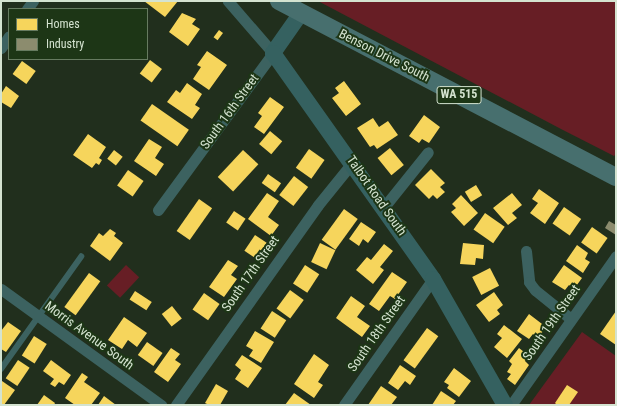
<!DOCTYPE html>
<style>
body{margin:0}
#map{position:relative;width:617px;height:406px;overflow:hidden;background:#212f1d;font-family:"Roboto Condensed",sans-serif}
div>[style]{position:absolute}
.green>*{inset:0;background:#671e25;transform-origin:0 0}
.homes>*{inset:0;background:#f6d55c;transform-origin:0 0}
.industry>*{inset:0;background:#8c8c6e}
.lane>*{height:5.5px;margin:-2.75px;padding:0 2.75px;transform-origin:2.75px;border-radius:2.75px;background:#3c6260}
.street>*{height:11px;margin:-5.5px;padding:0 5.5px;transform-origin:5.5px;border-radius:5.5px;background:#3c6260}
.secondary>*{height:16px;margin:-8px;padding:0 8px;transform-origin:8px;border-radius:8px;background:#356160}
.primary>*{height:18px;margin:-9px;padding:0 9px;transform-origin:9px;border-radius:9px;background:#476f6e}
span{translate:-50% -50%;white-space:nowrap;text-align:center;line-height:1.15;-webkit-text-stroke:4px #1d3616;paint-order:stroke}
.shield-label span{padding:1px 3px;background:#1d3616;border:1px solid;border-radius:3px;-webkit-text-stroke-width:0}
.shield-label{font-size:12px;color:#d4e3d0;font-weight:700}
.street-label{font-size:13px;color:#d4e3d0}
.frame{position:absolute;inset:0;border:2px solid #d4e3d0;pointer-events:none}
.legend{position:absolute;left:8px;top:8px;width:140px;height:52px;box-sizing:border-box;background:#1d3616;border:1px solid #667b60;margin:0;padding:5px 7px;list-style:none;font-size:12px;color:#d4e3d0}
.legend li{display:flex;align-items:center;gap:8px;height:20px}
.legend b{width:20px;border:1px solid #667b60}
</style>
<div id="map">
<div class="green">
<i style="clip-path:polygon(318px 1px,616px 1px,616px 154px,614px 156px,561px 129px)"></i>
<i style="left:126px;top:265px;width:18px;height:28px;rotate:43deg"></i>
<i style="clip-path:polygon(582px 332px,616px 356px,616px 405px,529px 405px)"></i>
</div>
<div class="homes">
<i style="clip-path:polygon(144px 1px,178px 1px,165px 17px)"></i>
<i style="clip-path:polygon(182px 13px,196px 19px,192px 24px,200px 29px,188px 46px,169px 32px)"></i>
<i style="left:219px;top:30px;width:5px;height:9px;rotate:37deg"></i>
<i style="clip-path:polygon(207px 51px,227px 65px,209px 90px,193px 79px,201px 67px,197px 65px)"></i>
<i style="left:150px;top:60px;width:15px;height:17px;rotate:37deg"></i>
<i style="left:22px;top:61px;width:17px;height:16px;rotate:36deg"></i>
<i style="clip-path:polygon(344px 81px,361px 104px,346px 116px,332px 98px,339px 93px,335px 88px)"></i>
<i style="clip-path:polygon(187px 83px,202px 94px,195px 105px,200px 108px,192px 119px,167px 102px,176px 90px,180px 93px)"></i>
<i style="clip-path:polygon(6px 86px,19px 96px,11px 108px,1px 102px,1px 94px)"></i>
<i style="clip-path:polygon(270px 97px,284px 107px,264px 134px,254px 127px,262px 116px,258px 113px)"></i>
<i style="left:152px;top:104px;width:45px;height:20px;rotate:35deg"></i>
<i style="clip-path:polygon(424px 115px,440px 127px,429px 143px,422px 139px,419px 143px,409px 136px)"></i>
<i style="clip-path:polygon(373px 118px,379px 127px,388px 121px,398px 135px,377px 149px,374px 145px,370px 147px,357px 128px)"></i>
<i style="left:270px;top:131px;width:16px;height:17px;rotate:40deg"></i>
<i style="clip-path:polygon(88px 134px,106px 147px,99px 158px,102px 160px,99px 165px,96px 163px,92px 168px,73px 155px)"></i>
<i style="clip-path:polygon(149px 139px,162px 147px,155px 158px,164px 164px,156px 176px,134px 161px)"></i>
<i style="left:390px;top:148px;width:22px;height:16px;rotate:51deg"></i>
<i style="left:309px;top:149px;width:19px;height:23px;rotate:35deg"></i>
<i style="left:114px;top:150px;width:11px;height:11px;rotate:38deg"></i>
<i style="left:243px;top:150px;width:21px;height:37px;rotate:43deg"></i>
<i style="clip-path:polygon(431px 169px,445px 183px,440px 187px,445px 192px,437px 199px,433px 195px,429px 199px,415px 185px)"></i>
<i style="left:128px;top:170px;width:19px;height:19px;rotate:35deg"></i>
<i style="left:268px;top:174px;width:16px;height:11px;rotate:35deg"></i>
<i style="left:294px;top:176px;width:18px;height:24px;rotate:38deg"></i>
<i style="left:476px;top:185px;width:12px;height:13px;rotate:59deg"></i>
<i style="clip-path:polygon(539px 189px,559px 203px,545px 224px,530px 213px,538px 203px,532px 199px)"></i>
<i style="clip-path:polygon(267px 193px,279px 201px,268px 217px,279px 225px,271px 236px,248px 219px)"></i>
<i style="clip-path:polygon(512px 193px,522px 205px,512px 213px,517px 218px,508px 225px,493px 208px)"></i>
<i style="clip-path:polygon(461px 195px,478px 213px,464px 226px,451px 212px,456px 208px,452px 204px)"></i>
<i style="left:199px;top:199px;width:16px;height:39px;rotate:35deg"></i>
<i style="left:564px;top:207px;width:21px;height:20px;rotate:35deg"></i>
<i style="left:344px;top:209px;width:17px;height:38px;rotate:36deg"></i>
<i style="left:234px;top:211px;width:14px;height:14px;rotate:34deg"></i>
<i style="left:485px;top:213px;width:24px;height:20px;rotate:35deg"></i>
<i style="clip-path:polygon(361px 222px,376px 232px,368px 243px,363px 239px,359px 246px,349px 239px)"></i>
<i style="left:592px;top:227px;width:19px;height:19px;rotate:35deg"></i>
<i style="clip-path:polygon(110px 229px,116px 233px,114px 236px,123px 243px,110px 261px,90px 246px,99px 233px,103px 236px)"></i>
<i style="left:255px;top:235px;width:14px;height:19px;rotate:34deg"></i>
<i style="left:320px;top:243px;width:17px;height:21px;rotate:25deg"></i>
<i style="clip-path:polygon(463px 243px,484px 245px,483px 259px,476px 258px,475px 265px,460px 264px)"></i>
<i style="clip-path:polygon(384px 244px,393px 251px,380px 267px,384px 270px,373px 284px,356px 270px,367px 257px,371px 260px)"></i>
<i style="clip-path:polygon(577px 245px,588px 253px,585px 259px,590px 262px,583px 273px,566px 261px)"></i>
<i style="clip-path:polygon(228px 260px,238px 266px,231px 275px,237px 279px,224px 297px,209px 287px)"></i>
<i style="left:305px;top:265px;width:17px;height:22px;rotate:33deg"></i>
<i style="clip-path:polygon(564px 265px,582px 278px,574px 289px,569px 285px,565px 290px,552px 282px)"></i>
<i style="left:490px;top:268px;width:20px;height:20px;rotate:63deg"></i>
<i style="clip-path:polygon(392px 272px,407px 282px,395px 299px,390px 296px,379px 311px,369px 304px)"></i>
<i style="left:89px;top:273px;width:14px;height:42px;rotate:36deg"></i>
<i style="left:290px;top:290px;width:17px;height:23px;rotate:36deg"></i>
<i style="left:135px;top:291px;width:20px;height:10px;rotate:33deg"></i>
<i style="clip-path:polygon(494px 292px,503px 305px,497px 310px,500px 314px,489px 322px,476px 305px)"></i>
<i style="left:204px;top:293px;width:19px;height:20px;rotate:35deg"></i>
<i style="clip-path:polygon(351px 296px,365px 306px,357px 317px,370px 326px,362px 337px,336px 318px)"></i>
<i style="left:172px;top:306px;width:16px;height:13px;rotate:52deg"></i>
<i style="left:272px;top:311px;width:17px;height:21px;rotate:33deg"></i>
<i style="clip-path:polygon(616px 311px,616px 345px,600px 334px)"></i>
<i style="clip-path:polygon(529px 314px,546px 327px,538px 338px,533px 334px,529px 339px,517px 331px)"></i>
<i style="clip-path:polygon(124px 317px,147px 333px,137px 347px,128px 340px,122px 349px,108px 340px)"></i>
<i style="clip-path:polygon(8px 322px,21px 331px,6px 352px,1px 349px,1px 331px)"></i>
<i style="clip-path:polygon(504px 325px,522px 339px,507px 358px,494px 347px,502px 338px,497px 334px)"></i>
<i style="left:427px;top:328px;width:14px;height:40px;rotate:36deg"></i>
<i style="clip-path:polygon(255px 331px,274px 342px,261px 363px,249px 356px,253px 350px,246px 346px)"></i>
<i style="left:34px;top:336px;width:15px;height:23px;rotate:32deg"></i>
<i style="left:147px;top:342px;width:19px;height:16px;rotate:35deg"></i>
<i style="clip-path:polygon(171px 348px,180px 354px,175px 360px,181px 364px,168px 382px,154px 372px)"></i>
<i style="clip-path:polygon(519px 348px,529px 356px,525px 361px,529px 365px,515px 385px,507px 379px,511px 374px,507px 372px,512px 364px,509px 361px)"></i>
<i style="clip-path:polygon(314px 354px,329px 365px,318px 382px,323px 385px,314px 398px,294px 384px)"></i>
<i style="clip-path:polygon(242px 355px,262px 368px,248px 388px,235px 379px,241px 370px,235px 365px)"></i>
<i style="left:18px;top:360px;width:14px;height:22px;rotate:34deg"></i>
<i style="clip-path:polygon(51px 360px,71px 375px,64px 385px,59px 382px,55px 387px,50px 384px,54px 379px,43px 371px)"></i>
<i style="clip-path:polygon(400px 365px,416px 376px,410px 385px,405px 381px,398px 390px,388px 383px)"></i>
<i style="clip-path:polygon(454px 368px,471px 381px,459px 397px,447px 388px,449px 385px,444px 382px)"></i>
<i style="clip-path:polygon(82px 373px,88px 377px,84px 382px,100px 393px,91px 405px,75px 405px,65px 398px)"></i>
<i style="clip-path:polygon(2px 381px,15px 390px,4px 405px,1px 405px)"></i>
<i style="clip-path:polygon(216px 384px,228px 391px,220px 405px,209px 405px,205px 403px)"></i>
<i style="clip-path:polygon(567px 385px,578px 392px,569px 405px,557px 405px,555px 403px)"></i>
<i style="clip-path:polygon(381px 386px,397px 397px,391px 405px,368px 405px)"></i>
<i style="clip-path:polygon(441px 391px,456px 401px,453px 405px,432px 405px)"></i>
<i style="clip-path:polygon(294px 393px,311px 405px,285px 405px)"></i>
<i style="clip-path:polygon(44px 395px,55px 403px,54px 405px,37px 405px)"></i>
<i style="clip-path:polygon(104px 396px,116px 405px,98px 405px)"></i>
</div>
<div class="industry">
<i style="clip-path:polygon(609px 221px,616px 225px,616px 235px,605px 228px)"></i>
</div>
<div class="lane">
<i style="left:1px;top:369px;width:138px;rotate:-54.5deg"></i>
</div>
<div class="street">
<i style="left:27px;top:9px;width:10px;rotate:-53deg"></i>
<i style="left:1px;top:48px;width:14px;rotate:-56deg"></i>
<i style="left:384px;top:207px;width:70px;rotate:-51.3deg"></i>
<i style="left:158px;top:210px;width:195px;rotate:-53.8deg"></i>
<i style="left:273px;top:53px;width:69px;rotate:-130.9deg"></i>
<i style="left:526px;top:251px;width:31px;rotate:84deg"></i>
<i style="left:529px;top:282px;width:10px;rotate:53deg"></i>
<i style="left:535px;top:290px;width:46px;rotate:38.9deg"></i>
<i style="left:1px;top:289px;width:198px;rotate:35.9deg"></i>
<i style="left:176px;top:405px;width:245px;rotate:-54.6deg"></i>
<i style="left:318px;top:205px;width:54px;rotate:-51deg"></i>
<i style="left:344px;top:405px;width:154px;rotate:-54.8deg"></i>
<i style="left:511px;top:405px;width:182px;rotate:-54.8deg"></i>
</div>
<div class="secondary">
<i style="left:301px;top:13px;width:49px;rotate:125deg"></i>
<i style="left:273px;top:53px;width:277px;rotate:54.7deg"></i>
<i style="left:433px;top:279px;width:145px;rotate:60.3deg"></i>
</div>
<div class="primary">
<i style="left:279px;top:1px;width:380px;rotate:27.6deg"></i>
</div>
<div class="shield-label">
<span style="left:459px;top:95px">WA 515</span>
</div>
<div class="street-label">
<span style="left:384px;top:56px;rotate:27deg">Benson Drive South</span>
<span style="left:230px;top:112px;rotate:-54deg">South 16th Street</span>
<span style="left:376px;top:196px;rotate:55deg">Talbot Road South</span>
<span style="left:251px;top:274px;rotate:-55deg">South 17th Street</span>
<span style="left:552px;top:323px;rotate:-55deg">South 19th Street</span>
<span style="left:377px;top:334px;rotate:-55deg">South 18th Street</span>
<span style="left:89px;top:336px;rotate:36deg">Morris Avenue South</span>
</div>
<div class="frame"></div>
<ul class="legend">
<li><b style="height:11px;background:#f6d55c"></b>Homes</li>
<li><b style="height:11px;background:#8c8c6e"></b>Industry</li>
</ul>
</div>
